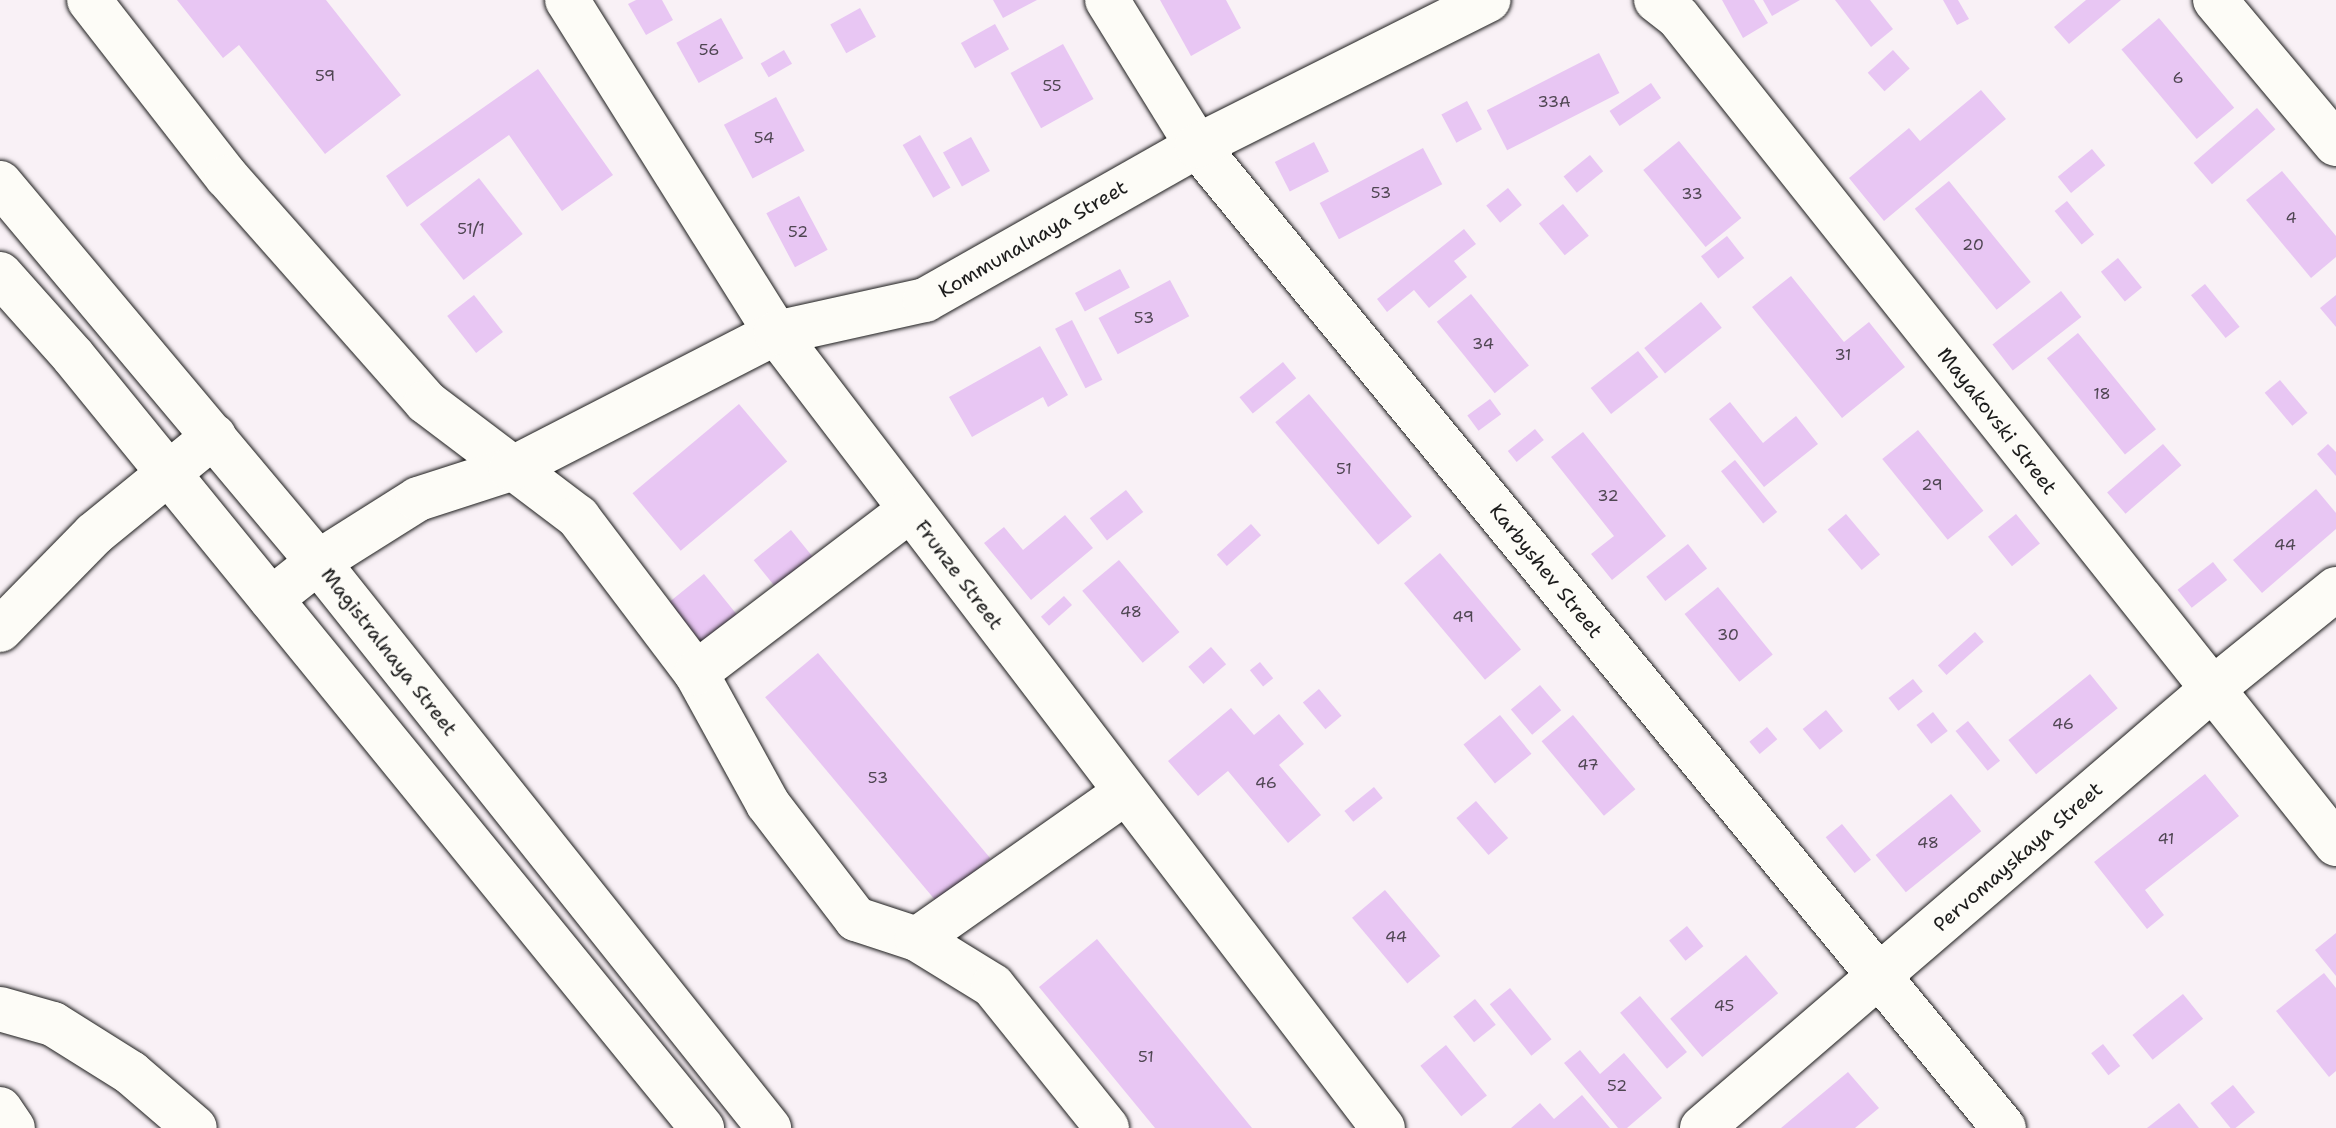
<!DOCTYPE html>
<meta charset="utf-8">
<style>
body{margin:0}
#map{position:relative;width:2336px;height:1128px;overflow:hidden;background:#f9f1f6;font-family:"Shantell Sans",sans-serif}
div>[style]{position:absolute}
.building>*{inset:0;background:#e8c6f3;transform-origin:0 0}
.roads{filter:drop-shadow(0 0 2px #1c1c1c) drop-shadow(0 0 2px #1c1c1c)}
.minor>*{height:44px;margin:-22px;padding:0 22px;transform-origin:22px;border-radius:22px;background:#fdfcf7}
.major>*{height:44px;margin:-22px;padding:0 22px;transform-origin:22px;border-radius:22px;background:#fdfcf7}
span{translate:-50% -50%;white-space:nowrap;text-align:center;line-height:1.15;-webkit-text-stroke:8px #fdfcf7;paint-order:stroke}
.number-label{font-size:16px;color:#4f4652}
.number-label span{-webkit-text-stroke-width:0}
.street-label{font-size:20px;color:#1c1c1c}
</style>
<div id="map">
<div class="building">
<i style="clip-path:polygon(177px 0,326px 0,401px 95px,325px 154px,239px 45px,223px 58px)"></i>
<i style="clip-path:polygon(636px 0,662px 0,673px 20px,646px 35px,628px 4px)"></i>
<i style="clip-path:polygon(993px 0,1037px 0,1003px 18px)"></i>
<i style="clip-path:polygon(1160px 0,1226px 0,1241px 28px,1191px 56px)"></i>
<i style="clip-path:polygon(1722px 0,1754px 0,1768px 23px,1743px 38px)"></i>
<i style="clip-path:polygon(1763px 0,1800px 0,1772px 16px)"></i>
<i style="clip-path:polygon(1835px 0,1870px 0,1893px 29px,1871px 47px)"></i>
<i style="clip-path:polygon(1943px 0,1958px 0,1969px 19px,1957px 25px)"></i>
<i style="clip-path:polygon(2086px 0,2121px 0,2069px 44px,2054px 27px)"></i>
<i style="left:860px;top:8px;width:33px;height:34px;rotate:61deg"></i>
<i style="left:721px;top:18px;width:46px;height:51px;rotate:61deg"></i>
<i style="left:2159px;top:18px;width:117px;height:49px;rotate:50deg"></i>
<i style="left:995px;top:24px;width:29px;height:39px;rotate:61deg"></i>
<i style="left:1063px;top:44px;width:63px;height:60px;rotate:61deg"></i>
<i style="left:784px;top:50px;width:16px;height:27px;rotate:60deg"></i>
<i style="left:1893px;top:50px;width:25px;height:34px;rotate:48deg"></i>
<i style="left:1599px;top:53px;width:45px;height:126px;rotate:63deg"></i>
<i style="clip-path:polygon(538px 69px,613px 175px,562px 211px,509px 135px,407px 207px,386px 176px)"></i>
<i style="left:1651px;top:83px;width:18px;height:50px;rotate:56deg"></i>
<i style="clip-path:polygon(1981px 90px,2006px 119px,1884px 221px,1849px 178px,1909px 128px,1920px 141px)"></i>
<i style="left:776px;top:97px;width:61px;height:59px;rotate:62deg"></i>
<i style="left:1467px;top:101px;width:32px;height:29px;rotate:62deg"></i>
<i style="left:2257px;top:108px;width:28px;height:84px;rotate:49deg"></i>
<i style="left:920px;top:135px;width:61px;height:20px;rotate:60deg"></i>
<i style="left:971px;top:137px;width:39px;height:32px;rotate:61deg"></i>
<i style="left:1679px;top:141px;width:99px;height:46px;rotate:51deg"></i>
<i style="left:1314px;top:142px;width:33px;height:44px;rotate:63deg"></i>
<i style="left:1423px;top:148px;width:41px;height:117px;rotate:62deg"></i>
<i style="left:2092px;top:149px;width:21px;height:44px;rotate:51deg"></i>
<i style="left:1590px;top:155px;width:21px;height:34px;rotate:51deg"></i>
<i style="clip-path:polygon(2282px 171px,2336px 236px,2336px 257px,2311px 278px,2246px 200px)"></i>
<i style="left:479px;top:178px;width:71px;height:75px;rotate:52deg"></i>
<i style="left:1949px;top:181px;width:130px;height:44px;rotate:51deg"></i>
<i style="left:1508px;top:188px;width:22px;height:28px;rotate:51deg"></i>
<i style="left:799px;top:196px;width:61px;height:37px;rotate:62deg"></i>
<i style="left:2067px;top:201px;width:43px;height:16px;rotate:51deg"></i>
<i style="left:1563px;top:204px;width:41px;height:31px;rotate:51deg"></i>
<i style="clip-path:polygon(1464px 229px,1476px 244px,1454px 261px,1467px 277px,1429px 308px,1414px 290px,1387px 312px,1377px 299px)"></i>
<i style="left:1727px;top:236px;width:28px;height:33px;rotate:52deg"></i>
<i style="left:2118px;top:258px;width:38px;height:22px;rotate:51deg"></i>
<i style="left:1120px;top:269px;width:21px;height:51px;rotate:62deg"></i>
<i style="clip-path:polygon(1791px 276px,1844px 342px,1869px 322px,1905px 367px,1842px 418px,1752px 307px)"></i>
<i style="left:1170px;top:280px;width:41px;height:81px;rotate:62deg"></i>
<i style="left:2205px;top:284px;width:55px;height:18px;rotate:51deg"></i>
<i style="left:2061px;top:291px;width:33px;height:87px;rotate:52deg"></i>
<i style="left:1471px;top:294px;width:92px;height:44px;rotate:51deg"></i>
<i style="left:474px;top:295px;width:47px;height:34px;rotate:52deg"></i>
<i style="clip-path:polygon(2336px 295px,2336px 327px,2320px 308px)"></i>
<i style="left:1701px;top:302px;width:33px;height:73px;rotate:51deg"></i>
<i style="left:1072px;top:320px;width:67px;height:19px;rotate:63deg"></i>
<i style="left:2078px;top:333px;width:124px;height:40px;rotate:51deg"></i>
<i style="clip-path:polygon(1040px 346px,1068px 395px,1048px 407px,1043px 397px,972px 437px,949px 397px)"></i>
<i style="left:1638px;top:351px;width:33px;height:60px;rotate:52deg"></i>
<i style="left:1283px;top:362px;width:21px;height:56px;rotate:51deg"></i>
<i style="left:2280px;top:380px;width:43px;height:20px;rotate:50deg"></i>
<i style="left:1309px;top:394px;width:160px;height:44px;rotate:50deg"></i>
<i style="left:1490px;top:399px;width:19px;height:28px;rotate:54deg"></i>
<i style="clip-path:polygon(1730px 402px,1763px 443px,1796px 416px,1818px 444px,1764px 487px,1709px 419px)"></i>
<i style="left:739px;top:404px;width:75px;height:139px;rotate:50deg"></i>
<i style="left:1535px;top:429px;width:14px;height:35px;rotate:51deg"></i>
<i style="left:1918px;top:430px;width:104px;height:46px;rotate:51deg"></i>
<i style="clip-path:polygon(1583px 432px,1666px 536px,1612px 580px,1591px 554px,1614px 536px,1551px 457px)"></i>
<i style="left:2163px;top:444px;width:28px;height:74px;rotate:49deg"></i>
<i style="clip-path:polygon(2328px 444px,2336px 452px,2336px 476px,2317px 454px)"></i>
<i style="left:1735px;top:460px;width:67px;height:18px;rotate:51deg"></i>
<i style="clip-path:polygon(2316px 489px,2336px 513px,2336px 529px,2262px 593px,2233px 560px)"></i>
<i style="left:1126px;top:490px;width:28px;height:46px;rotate:52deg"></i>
<i style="left:1846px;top:514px;width:53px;height:24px;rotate:50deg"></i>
<i style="left:2016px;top:514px;width:38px;height:36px;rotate:51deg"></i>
<i style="clip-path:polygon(1065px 515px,1093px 548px,1031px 600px,984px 543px,1004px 527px,1023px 550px)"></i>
<i style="left:1251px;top:524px;width:15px;height:46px;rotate:48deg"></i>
<i style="left:791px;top:530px;width:36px;height:48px;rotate:51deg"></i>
<i style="left:1688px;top:544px;width:31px;height:53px;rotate:52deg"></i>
<i style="left:1440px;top:553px;width:126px;height:47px;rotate:50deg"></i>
<i style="left:1119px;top:560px;width:94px;height:48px;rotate:50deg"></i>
<i style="left:2213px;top:562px;width:23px;height:45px;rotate:52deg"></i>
<i style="left:704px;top:574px;width:58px;height:45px;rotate:51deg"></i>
<i style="left:1718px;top:587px;width:87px;height:43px;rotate:51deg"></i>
<i style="left:1064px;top:596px;width:12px;height:31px;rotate:48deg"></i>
<i style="left:1975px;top:632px;width:13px;height:50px;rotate:48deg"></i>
<i style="left:1211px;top:647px;width:23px;height:30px;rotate:49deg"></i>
<i style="left:818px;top:653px;width:268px;height:69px;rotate:50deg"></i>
<i style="left:1260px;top:662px;width:21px;height:13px;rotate:51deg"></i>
<i style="left:2090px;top:674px;width:44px;height:105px;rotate:51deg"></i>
<i style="left:1913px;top:679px;width:16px;height:31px;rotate:52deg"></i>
<i style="left:1540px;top:685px;width:33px;height:38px;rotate:50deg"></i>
<i style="left:1319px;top:689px;width:35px;height:21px;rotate:50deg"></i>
<i style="clip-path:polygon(1231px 708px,1254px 735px,1279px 714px,1304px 744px,1279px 765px,1321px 815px,1288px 843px,1228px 771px,1198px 796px,1168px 761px)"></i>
<i style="left:1826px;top:710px;width:27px;height:30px;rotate:51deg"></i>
<i style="left:1933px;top:712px;width:24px;height:21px;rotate:52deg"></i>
<i style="left:1500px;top:715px;width:50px;height:47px;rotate:51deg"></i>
<i style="left:1573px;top:715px;width:97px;height:41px;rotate:50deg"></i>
<i style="left:1968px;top:721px;width:51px;height:16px;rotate:51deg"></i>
<i style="left:1767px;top:727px;width:16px;height:23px;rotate:50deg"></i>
<i style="clip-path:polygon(2205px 774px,2239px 816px,2145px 890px,2164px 915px,2147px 929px,2094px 862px)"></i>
<i style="left:1374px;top:787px;width:14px;height:38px;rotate:51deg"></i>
<i style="left:1951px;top:794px;width:48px;height:97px;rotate:51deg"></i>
<i style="left:1476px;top:801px;width:49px;height:26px;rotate:49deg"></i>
<i style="left:1842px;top:824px;width:46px;height:21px;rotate:51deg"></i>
<i style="left:1385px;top:890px;width:86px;height:43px;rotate:50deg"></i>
<i style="left:1687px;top:926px;width:26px;height:23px;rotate:51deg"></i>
<i style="clip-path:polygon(2336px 933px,2336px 976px,2315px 950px)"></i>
<i style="clip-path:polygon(1097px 939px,1252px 1128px,1155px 1128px,1039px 987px)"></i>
<i style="left:1746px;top:955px;width:50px;height:99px;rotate:50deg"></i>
<i style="clip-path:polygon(2324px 973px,2336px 988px,2336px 1071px,2329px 1077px,2276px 1011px)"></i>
<i style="left:1510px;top:988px;width:66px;height:26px;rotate:51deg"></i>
<i style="left:2183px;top:994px;width:32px;height:65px;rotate:51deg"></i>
<i style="left:1640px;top:996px;width:73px;height:26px;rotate:50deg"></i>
<i style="left:1475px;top:999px;width:33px;height:28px;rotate:51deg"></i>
<i style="left:2103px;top:1044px;width:28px;height:15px;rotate:52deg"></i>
<i style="left:1446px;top:1045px;width:65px;height:33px;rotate:51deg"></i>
<i style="clip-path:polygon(1580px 1050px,1600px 1074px,1624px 1053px,1662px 1098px,1627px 1128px,1618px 1128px,1564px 1063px)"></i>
<i style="clip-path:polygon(1848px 1072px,1879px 1108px,1855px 1128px,1781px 1128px)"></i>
<i style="left:2233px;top:1085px;width:35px;height:29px;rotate:51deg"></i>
<i style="clip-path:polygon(1582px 1095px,1610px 1128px,1511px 1128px,1540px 1103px,1554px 1119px)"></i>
<i style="clip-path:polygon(2179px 1103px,2199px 1128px,2147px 1128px)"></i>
</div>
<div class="roads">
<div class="minor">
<i style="left:89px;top:0;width:224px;rotate:52.1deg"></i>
<i style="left:227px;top:177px;width:300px;rotate:48.5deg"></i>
<i style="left:426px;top:402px;width:191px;rotate:37.1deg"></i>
<i style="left:578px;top:517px;width:196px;rotate:52.9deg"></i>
<i style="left:696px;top:673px;width:149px;rotate:61.2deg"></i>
<i style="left:768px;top:804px;width:145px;rotate:52.6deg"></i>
<i style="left:856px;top:919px;width:64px;rotate:18.2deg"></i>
<i style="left:917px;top:939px;width:89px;rotate:31.7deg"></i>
<i style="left:993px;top:986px;width:182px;rotate:51.2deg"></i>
<i style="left:567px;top:0;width:393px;rotate:57.9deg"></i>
<i style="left:776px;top:333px;width:1000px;rotate:52.64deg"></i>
<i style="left:1107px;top:0;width:172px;rotate:58.3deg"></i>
<i style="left:1197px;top:146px;width:1271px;rotate:50.59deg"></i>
<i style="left:1656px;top:0;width:28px;rotate:38deg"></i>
<i style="left:1678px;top:17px;width:1057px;rotate:51.49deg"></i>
<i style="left:2215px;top:0;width:188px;rotate:50deg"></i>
<i style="left:271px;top:599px;width:60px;rotate:-38.2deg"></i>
<i style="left:318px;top:562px;width:118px;rotate:-32.2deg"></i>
<i style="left:418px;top:499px;width:98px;rotate:-17.9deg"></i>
<i style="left:511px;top:469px;width:298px;rotate:-27.2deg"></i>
<i style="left:776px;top:333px;width:153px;rotate:-12.5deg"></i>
<i style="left:925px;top:300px;width:313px;rotate:-29.5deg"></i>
<i style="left:1197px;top:146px;width:326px;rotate:-26.6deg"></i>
<i style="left:0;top:630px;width:134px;rotate:-45.6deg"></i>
<i style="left:94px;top:534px;width:155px;rotate:-39.2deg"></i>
<i style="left:696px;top:673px;width:269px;rotate:-37.3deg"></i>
<i style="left:917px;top:939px;width:254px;rotate:-35.1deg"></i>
<i style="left:0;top:1009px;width:55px;rotate:15.8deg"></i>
<i style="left:53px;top:1024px;width:92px;rotate:32.1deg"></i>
<i style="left:131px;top:1073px;width:84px;rotate:40.7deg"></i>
<i style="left:0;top:1109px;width:23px;rotate:56deg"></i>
<i style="left:1702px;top:1128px;width:670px;rotate:-40.7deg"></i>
<i style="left:2210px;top:691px;width:162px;rotate:-39deg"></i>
</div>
<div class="major">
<i style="left:0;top:183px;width:495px;rotate:50deg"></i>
<i style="left:318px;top:562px;width:724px;rotate:51.45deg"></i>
<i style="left:0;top:274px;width:110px;rotate:48.3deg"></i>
<i style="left:73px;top:356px;width:996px;rotate:50.83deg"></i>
</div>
</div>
<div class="number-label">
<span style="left:709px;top:50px">56</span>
<span style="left:325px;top:76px">59</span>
<span style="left:2178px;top:78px">6</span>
<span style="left:1052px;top:86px">55</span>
<span style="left:1554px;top:102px">33А</span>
<span style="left:764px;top:138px">54</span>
<span style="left:1381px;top:193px">53</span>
<span style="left:1692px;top:194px">33</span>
<span style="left:2291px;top:218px">4</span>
<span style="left:471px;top:229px">51/1</span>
<span style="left:798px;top:232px">52</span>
<span style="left:1973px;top:245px">20</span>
<span style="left:1144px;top:318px">53</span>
<span style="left:1483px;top:344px">34</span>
<span style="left:1843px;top:355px">31</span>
<span style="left:2102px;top:394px">18</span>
<span style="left:1344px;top:469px">51</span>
<span style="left:1932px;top:485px">29</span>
<span style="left:1608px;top:496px">32</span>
<span style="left:2285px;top:545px">44</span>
<span style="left:1131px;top:612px">48</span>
<span style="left:1463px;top:617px">49</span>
<span style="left:1728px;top:635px">30</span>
<span style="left:2063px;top:724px">46</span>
<span style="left:1588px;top:765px">47</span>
<span style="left:878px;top:778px">53</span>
<span style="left:1266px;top:783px">46</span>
<span style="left:2166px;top:839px">41</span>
<span style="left:1928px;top:843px">48</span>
<span style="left:1396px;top:937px">44</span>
<span style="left:1724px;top:1006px">45</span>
<span style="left:1146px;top:1057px">51</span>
<span style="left:1617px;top:1086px">52</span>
</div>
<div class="street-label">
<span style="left:1033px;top:239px;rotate:-30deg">Kommunalnaya Street</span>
<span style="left:1997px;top:421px;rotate:52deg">Mayakovski Street</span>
<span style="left:1546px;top:571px;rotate:51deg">Karbyshev Street</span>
<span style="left:959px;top:575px;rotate:53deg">Frunze Street</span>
<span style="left:389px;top:652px;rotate:52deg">Magistralnaya Street</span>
<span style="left:2018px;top:857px;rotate:-41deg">Pervomayskaya Street</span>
</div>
</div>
